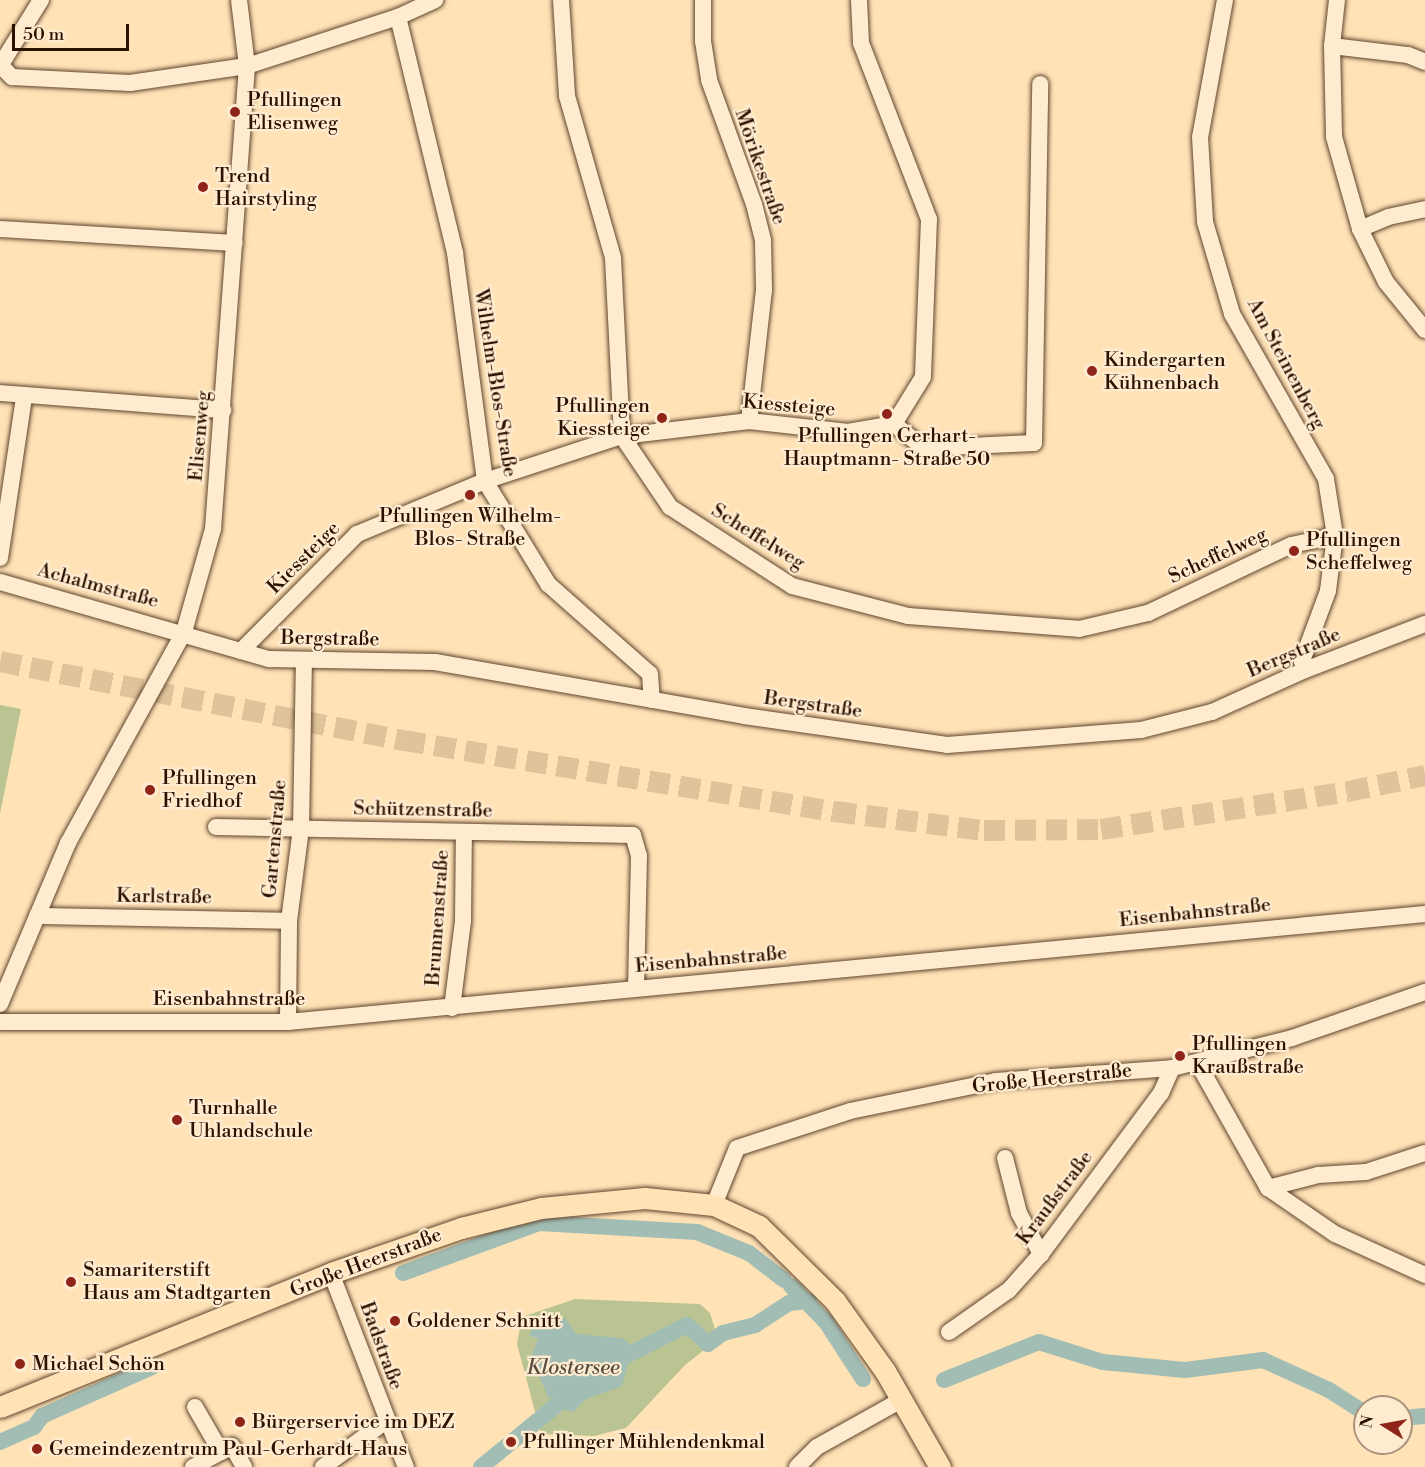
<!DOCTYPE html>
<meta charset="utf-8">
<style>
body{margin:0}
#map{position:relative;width:1425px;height:1467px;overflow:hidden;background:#ffe2b6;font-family:"Libre Bodoni",serif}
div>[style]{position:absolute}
.green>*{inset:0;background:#bac493}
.water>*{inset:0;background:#a1bdb4}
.canal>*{height:16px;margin:-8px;padding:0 8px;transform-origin:8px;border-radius:8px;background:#a1bdb4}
.major-tunnel>*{height:21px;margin-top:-10.5px;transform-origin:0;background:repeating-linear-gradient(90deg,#dfc39b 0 21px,transparent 0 31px)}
.roads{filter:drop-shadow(0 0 2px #5f452e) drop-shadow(0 0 2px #5f452e)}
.minor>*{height:16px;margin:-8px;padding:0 8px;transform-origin:8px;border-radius:8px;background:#ffecd0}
.major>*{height:21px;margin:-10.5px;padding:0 10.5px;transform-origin:10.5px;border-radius:10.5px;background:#ffe2b6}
.dots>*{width:16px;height:16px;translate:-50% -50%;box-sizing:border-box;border:3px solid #ffecd0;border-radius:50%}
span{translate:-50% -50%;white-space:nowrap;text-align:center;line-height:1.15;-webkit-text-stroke:4.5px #ffecd0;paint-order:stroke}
.poi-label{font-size:20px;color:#2a1100}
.left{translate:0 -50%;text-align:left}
.right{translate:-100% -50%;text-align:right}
.street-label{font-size:20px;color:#2a1100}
.water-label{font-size:21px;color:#544d3f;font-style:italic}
.north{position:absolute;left:1353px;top:1395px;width:60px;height:60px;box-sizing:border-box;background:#ffecd0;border:2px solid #aa947d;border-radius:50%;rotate:281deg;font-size:16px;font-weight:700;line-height:24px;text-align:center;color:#2a1100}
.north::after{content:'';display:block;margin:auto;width:21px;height:27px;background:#8f2418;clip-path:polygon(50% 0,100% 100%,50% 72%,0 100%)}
.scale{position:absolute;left:12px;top:24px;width:117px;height:27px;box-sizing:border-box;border:3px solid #2a1100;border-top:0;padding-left:8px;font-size:18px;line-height:21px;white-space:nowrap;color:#2a1100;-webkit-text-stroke:4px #ffecd0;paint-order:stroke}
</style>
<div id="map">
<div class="green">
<i style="clip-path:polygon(0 705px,21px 709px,0 814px)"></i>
<i style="clip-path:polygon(575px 1299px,700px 1304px,710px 1313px,718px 1339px,685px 1365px,626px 1428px,594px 1436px,541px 1434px,517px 1344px,522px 1317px)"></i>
</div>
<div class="water">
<i style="clip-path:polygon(565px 1318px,576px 1334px,622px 1338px,629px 1343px,630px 1356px,622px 1386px,586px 1399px,573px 1412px,563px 1409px,554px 1396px,549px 1399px,531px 1357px,538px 1339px,529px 1335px,532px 1329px)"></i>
</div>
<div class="canal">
<i style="left:403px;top:1273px;width:145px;rotate:-20.2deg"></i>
<i style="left:539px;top:1223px;width:158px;rotate:3.3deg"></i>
<i style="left:697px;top:1232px;width:56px;rotate:22deg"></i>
<i style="left:749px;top:1253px;width:44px;rotate:37.6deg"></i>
<i style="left:791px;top:1286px;width:50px;rotate:45.8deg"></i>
<i style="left:826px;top:1322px;width:68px;rotate:57deg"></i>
<i style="left:610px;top:1364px;width:86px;rotate:-26.9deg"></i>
<i style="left:687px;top:1325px;width:28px;rotate:42deg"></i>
<i style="left:708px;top:1344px;width:19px;rotate:-36deg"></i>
<i style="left:723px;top:1333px;width:33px;rotate:-14deg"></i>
<i style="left:755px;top:1325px;width:40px;rotate:-32.9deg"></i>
<i style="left:789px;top:1303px;width:20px;rotate:-6deg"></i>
<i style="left:944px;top:1380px;width:102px;rotate:-21.8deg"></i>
<i style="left:1039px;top:1342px;width:67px;rotate:17.4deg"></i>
<i style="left:1103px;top:1362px;width:82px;rotate:5.6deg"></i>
<i style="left:1185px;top:1370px;width:79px;rotate:-7.3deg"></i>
<i style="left:1263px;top:1360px;width:72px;rotate:24.4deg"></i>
<i style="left:1329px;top:1390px;width:43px;rotate:32.6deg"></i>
<i style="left:1401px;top:1418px;width:24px;rotate:-5deg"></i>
<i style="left:0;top:1442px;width:37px;rotate:-24deg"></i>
<i style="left:34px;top:1427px;width:14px;rotate:-54deg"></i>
<i style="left:42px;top:1416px;width:120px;rotate:-24deg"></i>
<i style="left:481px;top:1467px;width:122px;rotate:-39.3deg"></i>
</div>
<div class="major-tunnel">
<i style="left:0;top:661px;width:412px;rotate:11.1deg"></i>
<i style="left:404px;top:740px;width:437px;rotate:9.4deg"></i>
<i style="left:835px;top:811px;width:150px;rotate:7.3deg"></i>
<i style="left:984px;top:830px;width:117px;rotate:-0.5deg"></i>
<i style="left:1101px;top:829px;width:250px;rotate:-8.7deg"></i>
<i style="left:1348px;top:791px;width:79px;rotate:-11.7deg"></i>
</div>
<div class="roads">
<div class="minor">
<i style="left:561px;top:0;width:96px;rotate:86.4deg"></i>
<i style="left:567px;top:96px;width:168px;rotate:74.1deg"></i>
<i style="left:613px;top:258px;width:178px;rotate:87.1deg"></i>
<i style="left:622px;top:436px;width:86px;rotate:55.9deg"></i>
<i style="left:670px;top:507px;width:145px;rotate:32.9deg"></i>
<i style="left:792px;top:586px;width:120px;rotate:14.5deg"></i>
<i style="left:908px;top:616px;width:171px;rotate:4.3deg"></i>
<i style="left:1079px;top:629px;width:71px;rotate:-13.1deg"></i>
<i style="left:1148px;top:613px;width:158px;rotate:-25.4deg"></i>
<i style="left:1291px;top:545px;width:45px;rotate:-11.6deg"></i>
<i style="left:703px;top:0;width:41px;rotate:90deg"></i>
<i style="left:703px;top:41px;width:39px;rotate:81deg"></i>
<i style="left:709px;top:80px;width:132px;rotate:70.1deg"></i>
<i style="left:754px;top:204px;width:38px;rotate:76deg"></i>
<i style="left:763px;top:241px;width:49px;rotate:88.8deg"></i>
<i style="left:764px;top:290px;width:132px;rotate:96.5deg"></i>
<i style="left:859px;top:0;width:43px;rotate:87.3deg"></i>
<i style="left:861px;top:43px;width:189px;rotate:68.9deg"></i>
<i style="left:929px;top:219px;width:158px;rotate:92.2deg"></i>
<i style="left:923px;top:377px;width:55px;rotate:121.7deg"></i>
<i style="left:1225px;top:0;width:139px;rotate:100.3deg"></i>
<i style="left:1200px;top:137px;width:85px;rotate:86.6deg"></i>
<i style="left:1205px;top:222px;width:96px;rotate:73.6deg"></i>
<i style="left:1232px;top:314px;width:190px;rotate:60.3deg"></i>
<i style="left:1326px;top:479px;width:58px;rotate:81deg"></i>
<i style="left:1335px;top:536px;width:55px;rotate:97.3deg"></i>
<i style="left:1328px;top:591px;width:75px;rotate:110.4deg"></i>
<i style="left:1302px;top:661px;width:9px;rotate:72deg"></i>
<i style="left:1337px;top:0;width:46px;rotate:96.2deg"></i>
<i style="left:1332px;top:46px;width:91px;rotate:88.7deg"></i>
<i style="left:1334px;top:137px;width:96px;rotate:74.2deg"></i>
<i style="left:1360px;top:229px;width:59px;rotate:63.9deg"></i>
<i style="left:1386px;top:282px;width:62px;rotate:50.9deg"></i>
<i style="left:398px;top:17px;width:243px;rotate:76.4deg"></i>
<i style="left:455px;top:253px;width:230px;rotate:82.5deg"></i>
<i style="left:485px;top:481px;width:121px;rotate:58.5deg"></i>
<i style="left:548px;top:584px;width:136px;rotate:41.4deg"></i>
<i style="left:650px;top:674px;width:26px;rotate:86deg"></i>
<i style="left:1332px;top:46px;width:77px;rotate:6.8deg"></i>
<i style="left:1408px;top:55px;width:18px;rotate:22deg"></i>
<i style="left:0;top:66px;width:78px;rotate:-58.2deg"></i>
<i style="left:1px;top:66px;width:16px;rotate:45deg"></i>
<i style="left:12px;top:77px;width:118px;rotate:2.9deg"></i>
<i style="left:130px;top:83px;width:118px;rotate:-8.3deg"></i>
<i style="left:247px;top:66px;width:159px;rotate:-18deg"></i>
<i style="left:398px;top:17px;width:41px;rotate:-24.7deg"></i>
<i style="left:0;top:229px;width:235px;rotate:3.4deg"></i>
<i style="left:1360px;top:229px;width:30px;rotate:-23deg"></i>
<i style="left:1388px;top:217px;width:38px;rotate:-12deg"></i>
<i style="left:0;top:393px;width:224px;rotate:4.4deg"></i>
<i style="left:0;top:558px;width:163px;rotate:-81.5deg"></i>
<i style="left:0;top:582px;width:280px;rotate:16deg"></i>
<i style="left:269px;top:659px;width:166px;rotate:1deg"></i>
<i style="left:435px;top:662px;width:314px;rotate:9.9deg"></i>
<i style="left:744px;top:716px;width:205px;rotate:8.1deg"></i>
<i style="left:947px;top:745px;width:195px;rotate:-4.4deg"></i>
<i style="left:1141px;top:730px;width:73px;rotate:-14.2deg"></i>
<i style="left:1212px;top:712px;width:102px;rotate:-24.3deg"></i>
<i style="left:1305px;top:670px;width:129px;rotate:-21deg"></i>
<i style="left:241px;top:651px;width:165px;rotate:-45.2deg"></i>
<i style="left:357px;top:534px;width:139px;rotate:-22.5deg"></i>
<i style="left:485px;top:481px;width:144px;rotate:-18.2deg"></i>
<i style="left:622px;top:436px;width:128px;rotate:-6.7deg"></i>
<i style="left:749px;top:421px;width:100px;rotate:6.3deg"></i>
<i style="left:848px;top:432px;width:47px;rotate:-9.9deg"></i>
<i style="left:894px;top:424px;width:38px;rotate:39deg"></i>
<i style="left:924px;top:448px;width:110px;rotate:-2.6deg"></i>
<i style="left:1034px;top:443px;width:359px;rotate:-89deg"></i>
<i style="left:216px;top:827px;width:417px;rotate:1.1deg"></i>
<i style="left:633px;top:835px;width:22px;rotate:74deg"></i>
<i style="left:639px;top:856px;width:132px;rotate:91.3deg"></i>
<i style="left:37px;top:916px;width:252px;rotate:1.1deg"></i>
<i style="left:0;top:1004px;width:175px;rotate:-67.1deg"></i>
<i style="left:68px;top:843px;width:241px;rotate:-61.2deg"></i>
<i style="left:184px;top:632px;width:107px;rotate:-74.3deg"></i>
<i style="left:213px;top:529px;width:464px;rotate:-85.8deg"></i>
<i style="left:247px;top:66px;width:66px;rotate:-96.9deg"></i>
<i style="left:452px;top:1008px;width:88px;rotate:-82.8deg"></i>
<i style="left:463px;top:921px;width:89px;rotate:-89.4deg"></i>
<i style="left:0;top:1022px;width:288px"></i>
<i style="left:288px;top:1022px;width:1142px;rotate:-5.43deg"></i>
<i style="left:288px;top:1022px;width:101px;rotate:-89.4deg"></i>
<i style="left:289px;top:921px;width:93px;rotate:-82.6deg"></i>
<i style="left:301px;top:829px;width:169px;rotate:-89deg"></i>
<i style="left:1197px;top:1062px;width:145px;rotate:60.6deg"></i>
<i style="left:1268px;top:1188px;width:81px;rotate:34.5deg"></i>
<i style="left:1335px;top:1234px;width:99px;rotate:24.5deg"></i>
<i style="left:1005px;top:1158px;width:57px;rotate:75.7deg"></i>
<i style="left:1019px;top:1213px;width:47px;rotate:61.8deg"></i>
<i style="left:1268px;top:1188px;width:52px;rotate:-14.6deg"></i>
<i style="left:1318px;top:1175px;width:48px;rotate:-3.6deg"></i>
<i style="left:1366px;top:1172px;width:62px;rotate:-17.9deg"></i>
<i style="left:714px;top:1205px;width:61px;rotate:-68deg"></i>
<i style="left:737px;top:1148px;width:119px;rotate:-18.1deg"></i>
<i style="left:850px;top:1111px;width:149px;rotate:-11.6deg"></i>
<i style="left:996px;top:1081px;width:176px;rotate:-4.2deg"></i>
<i style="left:1172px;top:1068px;width:124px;rotate:-14deg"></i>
<i style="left:1292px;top:1038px;width:141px;rotate:-19.1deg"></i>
<i style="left:331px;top:1273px;width:208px;rotate:68.9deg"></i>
<i style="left:949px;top:1332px;width:73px;rotate:-35deg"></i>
<i style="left:1009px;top:1290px;width:48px;rotate:-48.4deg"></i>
<i style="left:1041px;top:1254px;width:201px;rotate:-53.3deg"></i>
<i style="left:1161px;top:1093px;width:27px;rotate:-66deg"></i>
<i style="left:195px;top:1407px;width:52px;rotate:60deg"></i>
<i style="left:193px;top:1467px;width:44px;rotate:-28.3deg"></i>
<i style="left:232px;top:1446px;width:24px;rotate:60deg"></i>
<i style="left:323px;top:1467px;width:78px;rotate:-36.1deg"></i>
<i style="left:797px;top:1467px;width:28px;rotate:-45deg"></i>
<i style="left:817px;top:1447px;width:96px;rotate:-29.2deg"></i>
</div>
<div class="major">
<i style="left:0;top:1407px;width:357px;rotate:-22deg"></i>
<i style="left:331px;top:1273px;width:138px;rotate:-19.1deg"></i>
<i style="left:461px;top:1228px;width:82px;rotate:-14deg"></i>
<i style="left:541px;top:1208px;width:104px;rotate:-5.5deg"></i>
<i style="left:645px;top:1198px;width:69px;rotate:5.8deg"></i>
<i style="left:714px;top:1205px;width:50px;rotate:25deg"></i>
<i style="left:759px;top:1226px;width:107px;rotate:44.6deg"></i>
<i style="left:835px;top:1301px;width:86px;rotate:54.5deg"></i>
<i style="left:885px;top:1371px;width:111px;rotate:60.2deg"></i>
</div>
</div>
<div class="dots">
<i style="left:235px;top:112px;background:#8f2418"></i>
<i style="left:203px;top:187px;background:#8f2418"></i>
<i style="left:1092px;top:371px;background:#8f2418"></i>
<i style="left:887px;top:414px;background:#8f2418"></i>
<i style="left:662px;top:418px;background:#8f2418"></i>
<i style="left:470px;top:495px;background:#8f2418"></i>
<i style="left:1294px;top:551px;background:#8f2418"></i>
<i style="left:150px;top:790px;background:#8f2418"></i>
<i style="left:1180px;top:1056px;background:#8f2418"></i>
<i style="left:177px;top:1120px;background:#8f2418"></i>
<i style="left:71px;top:1282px;background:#8f2418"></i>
<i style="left:395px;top:1321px;background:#8f2418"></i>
<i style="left:20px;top:1364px;background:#8f2418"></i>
<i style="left:240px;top:1422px;background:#8f2418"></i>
<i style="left:511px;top:1442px;background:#8f2418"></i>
<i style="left:37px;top:1449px;background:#8f2418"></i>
</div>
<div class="poi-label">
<span class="left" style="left:247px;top:112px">Pfullingen<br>Elisenweg</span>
<span class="left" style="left:215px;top:188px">Trend<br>Hairstyling</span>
<span class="left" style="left:1104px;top:372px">Kindergarten<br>Kühnenbach</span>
<span class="right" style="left:650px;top:418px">Pfullingen<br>Kiessteige</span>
<span style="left:887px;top:448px">Pfullingen Gerhart-<br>Hauptmann- Straße 50</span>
<span style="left:470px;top:528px">Pfullingen Wilhelm-<br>Blos- Straße</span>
<span class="left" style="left:1306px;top:552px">Pfullingen<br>Scheffelweg</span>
<span class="left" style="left:162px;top:790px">Pfullingen<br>Friedhof</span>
<span class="left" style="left:1192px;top:1056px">Pfullingen<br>Kraußstraße</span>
<span class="left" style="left:189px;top:1120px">Turnhalle<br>Uhlandschule</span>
<span class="left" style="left:83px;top:1282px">Samariterstift<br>Haus am Stadtgarten</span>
<span class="left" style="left:407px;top:1321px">Goldener Schnitt</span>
<span class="left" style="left:32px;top:1364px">Michael Schön</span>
<span class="left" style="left:252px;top:1422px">Bürgerservice im DEZ</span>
<span class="left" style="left:523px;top:1442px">Pfullinger Mühlendenkmal</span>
<span class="left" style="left:49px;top:1449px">Gemeindezentrum Paul-Gerhardt-Haus</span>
</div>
<div class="street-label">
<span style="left:760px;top:167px;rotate:71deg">Mörikestraße</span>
<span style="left:1286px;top:364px;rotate:62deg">Am Steinenberg</span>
<span style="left:495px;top:383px;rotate:81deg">Wilhelm-Blos-Straße</span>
<span style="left:789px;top:406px;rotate:5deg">Kiessteige</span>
<span style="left:200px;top:436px;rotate:-85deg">Elisenweg</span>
<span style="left:758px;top:537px;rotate:32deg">Scheffelweg</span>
<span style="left:1218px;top:556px;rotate:-25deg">Scheffelweg</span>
<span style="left:304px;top:558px;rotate:-45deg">Kiessteige</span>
<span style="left:98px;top:586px;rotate:15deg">Achalmstraße</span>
<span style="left:330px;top:639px;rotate:1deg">Bergstraße</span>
<span style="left:1294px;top:653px;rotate:-23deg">Bergstraße</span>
<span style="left:813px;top:705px;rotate:8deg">Bergstraße</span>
<span style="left:423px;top:810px;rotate:1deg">Schützenstraße</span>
<span style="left:275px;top:839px;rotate:-85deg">Gartenstraße</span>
<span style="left:164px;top:897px;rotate:1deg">Karlstraße</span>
<span style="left:1195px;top:913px;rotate:-6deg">Eisenbahnstraße</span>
<span style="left:438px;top:918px;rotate:-86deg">Brunnenstraße</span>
<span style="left:711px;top:960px;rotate:-5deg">Eisenbahnstraße</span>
<span style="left:229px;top:999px">Eisenbahnstraße</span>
<span style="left:1052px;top:1079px;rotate:-6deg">Große Heerstraße</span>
<span style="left:1055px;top:1198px;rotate:-53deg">Kraußstraße</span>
<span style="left:366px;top:1263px;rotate:-21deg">Große Heerstraße</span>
<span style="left:381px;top:1346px;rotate:70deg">Badstraße</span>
</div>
<div class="water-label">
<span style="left:573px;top:1368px">Klostersee</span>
</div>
<div class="north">N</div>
<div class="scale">50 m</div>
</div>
